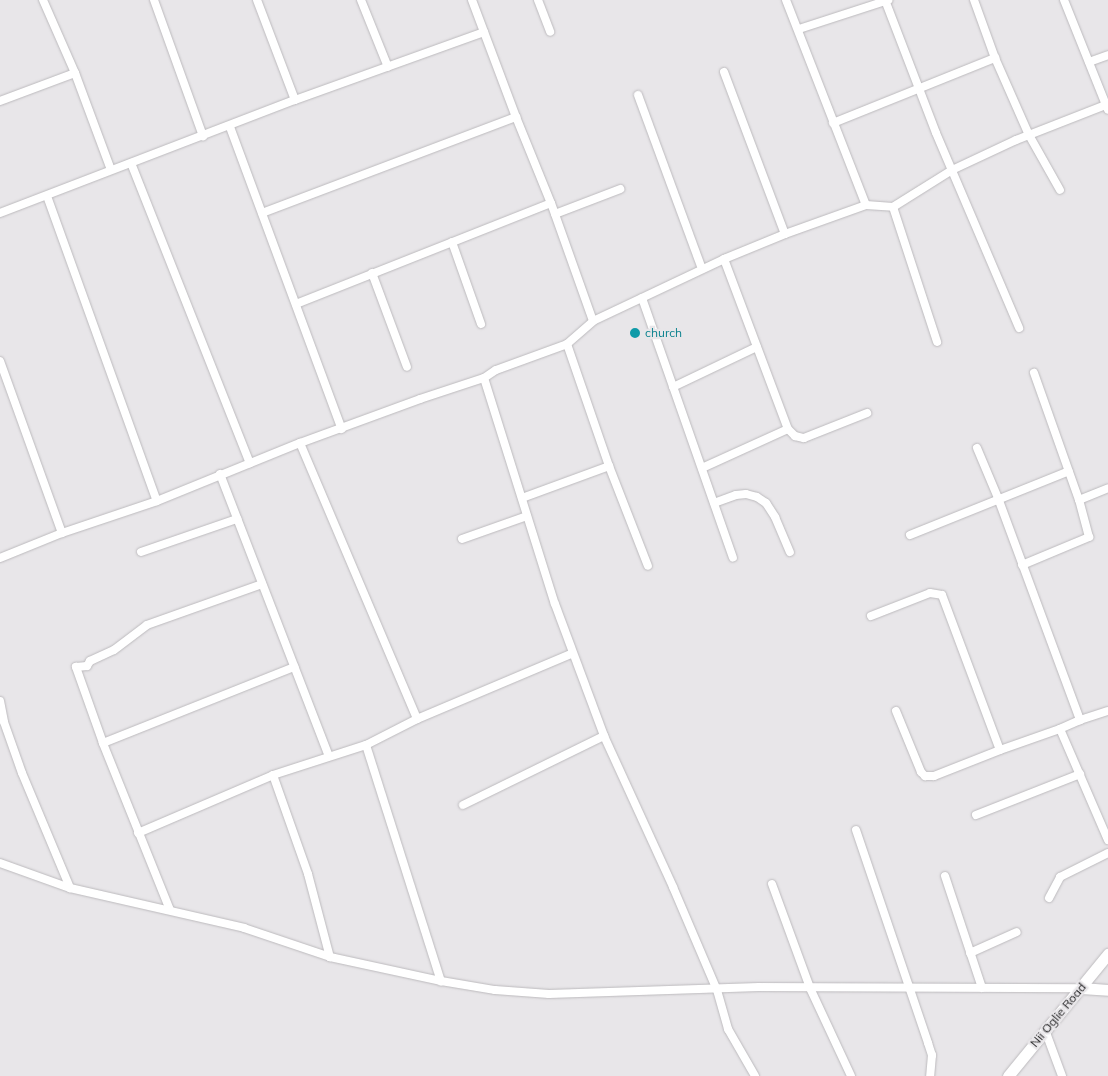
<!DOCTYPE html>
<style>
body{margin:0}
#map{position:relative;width:1108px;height:1076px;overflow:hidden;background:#e8e6e9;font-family:Mulish,sans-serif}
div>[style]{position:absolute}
.roads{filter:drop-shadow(0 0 1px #bcbabd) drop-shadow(0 0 1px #bcbabd)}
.street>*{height:8px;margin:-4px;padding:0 4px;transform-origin:4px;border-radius:4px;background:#fff}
.secondary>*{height:11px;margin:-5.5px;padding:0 5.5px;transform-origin:5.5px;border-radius:5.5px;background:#fff}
.dots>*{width:14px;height:14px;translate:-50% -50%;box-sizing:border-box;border:2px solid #e8e6e9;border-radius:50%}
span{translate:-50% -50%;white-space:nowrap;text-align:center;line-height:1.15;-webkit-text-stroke:4.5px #e8e6e9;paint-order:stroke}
.culture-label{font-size:12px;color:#0d838f}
.left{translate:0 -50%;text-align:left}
.street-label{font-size:12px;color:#1c1c1d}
</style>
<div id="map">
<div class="roads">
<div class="street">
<i style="left:43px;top:0;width:80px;rotate:66.3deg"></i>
<i style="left:75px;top:73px;width:103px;rotate:69.6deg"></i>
<i style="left:154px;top:0;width:145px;rotate:70.2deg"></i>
<i style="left:257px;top:0;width:107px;rotate:69.2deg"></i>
<i style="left:361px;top:0;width:72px;rotate:68.1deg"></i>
<i style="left:472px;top:0;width:125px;rotate:69.4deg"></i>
<i style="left:516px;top:117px;width:93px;rotate:67.9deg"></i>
<i style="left:551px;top:203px;width:125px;rotate:70.4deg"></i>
<i style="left:593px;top:321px;width:145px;rotate:-25.3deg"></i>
<i style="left:724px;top:259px;width:66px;rotate:-22.3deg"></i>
<i style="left:785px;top:234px;width:86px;rotate:-19.7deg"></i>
<i style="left:866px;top:205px;width:27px;rotate:4deg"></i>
<i style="left:893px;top:207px;width:70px;rotate:-32.1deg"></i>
<i style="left:952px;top:170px;width:71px;rotate:-25.1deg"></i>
<i style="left:1016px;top:140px;width:97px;rotate:-21.3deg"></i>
<i style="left:538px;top:0;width:34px;rotate:69deg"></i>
<i style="left:786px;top:0;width:220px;rotate:68.7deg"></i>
<i style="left:885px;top:0;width:142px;rotate:69deg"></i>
<i style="left:936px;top:133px;width:212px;rotate:66.9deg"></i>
<i style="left:974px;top:0;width:62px;rotate:70.1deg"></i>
<i style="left:995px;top:58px;width:84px;rotate:66.2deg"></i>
<i style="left:1029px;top:135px;width:63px;rotate:60.6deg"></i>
<i style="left:1064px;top:0;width:118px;rotate:68.2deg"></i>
<i style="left:799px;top:29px;width:94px;rotate:-18deg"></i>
<i style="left:1089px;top:62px;width:20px;rotate:-20deg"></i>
<i style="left:724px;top:72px;width:173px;rotate:69.4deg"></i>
<i style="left:638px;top:95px;width:185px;rotate:69.8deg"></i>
<i style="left:0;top:101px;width:80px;rotate:-20.5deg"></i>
<i style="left:833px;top:123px;width:175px;rotate:-21.9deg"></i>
<i style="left:230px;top:127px;width:322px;rotate:69.7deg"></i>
<i style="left:131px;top:163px;width:323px;rotate:68.4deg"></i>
<i style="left:47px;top:196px;width:324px;rotate:70.2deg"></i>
<i style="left:893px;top:207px;width:142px;rotate:71.9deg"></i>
<i style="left:0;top:213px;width:316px;rotate:-21deg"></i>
<i style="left:295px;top:100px;width:201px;rotate:-19.8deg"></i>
<i style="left:262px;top:213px;width:272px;rotate:-20.7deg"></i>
<i style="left:555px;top:214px;width:70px;rotate:-21deg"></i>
<i style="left:452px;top:242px;width:87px;rotate:70.5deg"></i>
<i style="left:724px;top:259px;width:182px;rotate:69.4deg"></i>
<i style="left:788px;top:429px;width:10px;rotate:45deg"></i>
<i style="left:795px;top:436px;width:9px;rotate:13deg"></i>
<i style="left:804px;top:438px;width:68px;rotate:-21.6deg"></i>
<i style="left:372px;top:273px;width:100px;rotate:69.6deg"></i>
<i style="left:642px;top:298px;width:275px;rotate:70.7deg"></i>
<i style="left:296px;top:304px;width:274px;rotate:-21.6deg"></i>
<i style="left:567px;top:344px;width:129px;rotate:71deg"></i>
<i style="left:609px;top:466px;width:107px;rotate:68.7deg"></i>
<i style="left:0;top:361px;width:183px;rotate:70.2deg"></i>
<i style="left:484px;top:378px;width:237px;rotate:72.6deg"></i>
<i style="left:555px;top:604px;width:141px;rotate:69.6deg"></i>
<i style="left:604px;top:736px;width:166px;rotate:65.4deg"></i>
<i style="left:673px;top:887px;width:112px;rotate:66.9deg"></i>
<i style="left:717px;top:990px;width:41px;rotate:74.2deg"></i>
<i style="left:728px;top:1029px;width:54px;rotate:60.1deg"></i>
<i style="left:673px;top:387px;width:93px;rotate:-25.5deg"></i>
<i style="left:300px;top:443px;width:300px;rotate:67deg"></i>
<i style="left:977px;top:448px;width:54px;rotate:67.2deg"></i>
<i style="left:998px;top:498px;width:237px;rotate:69.7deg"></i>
<i style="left:1080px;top:720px;width:22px;rotate:156deg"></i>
<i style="left:702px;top:468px;width:94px;rotate:-24.4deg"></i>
<i style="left:220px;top:474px;width:302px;rotate:68.9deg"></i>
<i style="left:522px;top:498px;width:93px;rotate:-20.2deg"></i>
<i style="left:1079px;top:500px;width:31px;rotate:-22deg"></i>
<i style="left:714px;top:503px;width:23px;rotate:-20deg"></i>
<i style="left:736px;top:495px;width:10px;rotate:-6deg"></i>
<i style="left:746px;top:494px;width:11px;rotate:15deg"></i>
<i style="left:757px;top:497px;width:11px;rotate:34deg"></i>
<i style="left:766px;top:503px;width:17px;rotate:57deg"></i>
<i style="left:775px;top:517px;width:38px;rotate:67deg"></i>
<i style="left:910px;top:535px;width:171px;rotate:-21.9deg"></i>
<i style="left:462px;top:539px;width:69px;rotate:-19.5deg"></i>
<i style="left:141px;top:552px;width:102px;rotate:-19deg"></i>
<i style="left:0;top:558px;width:67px;rotate:-22deg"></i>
<i style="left:62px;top:533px;width:100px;rotate:-18.6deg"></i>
<i style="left:157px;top:501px;width:154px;rotate:-22.1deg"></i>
<i style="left:300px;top:443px;width:128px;rotate:-20.1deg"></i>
<i style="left:420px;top:399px;width:67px;rotate:-18.2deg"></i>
<i style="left:484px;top:378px;width:14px;rotate:-34deg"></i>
<i style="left:496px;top:370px;width:76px;rotate:-20.1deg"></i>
<i style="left:567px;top:344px;width:35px;rotate:-41deg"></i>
<i style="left:1022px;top:565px;width:73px;rotate:-22.7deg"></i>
<i style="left:1089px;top:537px;width:38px;rotate:-105deg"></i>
<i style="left:1079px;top:500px;width:135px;rotate:-109.5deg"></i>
<i style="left:871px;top:616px;width:63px;rotate:-21.3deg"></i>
<i style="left:930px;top:593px;width:12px;rotate:9deg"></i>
<i style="left:942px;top:595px;width:165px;rotate:69.5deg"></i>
<i style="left:1000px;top:750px;width:64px;rotate:-19.3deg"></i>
<i style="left:1060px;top:729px;width:121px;rotate:66.6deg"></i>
<i style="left:0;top:701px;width:21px;rotate:79deg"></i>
<i style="left:4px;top:722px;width:54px;rotate:70.6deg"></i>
<i style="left:22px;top:773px;width:125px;rotate:67.3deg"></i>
<i style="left:896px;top:711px;width:66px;rotate:67.7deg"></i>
<i style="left:921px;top:772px;width:6px;rotate:45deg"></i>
<i style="left:925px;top:776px;width:9px"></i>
<i style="left:934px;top:776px;width:71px;rotate:-21.5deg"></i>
<i style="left:1080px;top:720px;width:29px;rotate:-18deg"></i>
<i style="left:103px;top:743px;width:206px;rotate:-21.7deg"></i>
<i style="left:366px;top:745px;width:248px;rotate:72.4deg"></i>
<i style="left:273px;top:775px;width:105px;rotate:70.5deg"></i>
<i style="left:308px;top:874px;width:86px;rotate:75.2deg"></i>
<i style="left:463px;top:805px;width:157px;rotate:-26.1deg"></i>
<i style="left:976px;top:815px;width:112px;rotate:-21.5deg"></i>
<i style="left:856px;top:830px;width:225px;rotate:71.3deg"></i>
<i style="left:928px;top:1043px;width:13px;rotate:72deg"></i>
<i style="left:932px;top:1055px;width:21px;rotate:95deg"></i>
<i style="left:138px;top:833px;width:147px;rotate:-23.2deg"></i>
<i style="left:273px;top:775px;width:98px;rotate:-17.9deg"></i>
<i style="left:366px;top:745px;width:57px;rotate:-27deg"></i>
<i style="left:417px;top:719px;width:169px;rotate:-22.9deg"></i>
<i style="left:0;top:863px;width:74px;rotate:19.7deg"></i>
<i style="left:70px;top:888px;width:179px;rotate:12.9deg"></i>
<i style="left:244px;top:928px;width:91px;rotate:18.6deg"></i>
<i style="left:330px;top:957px;width:114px;rotate:12.2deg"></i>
<i style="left:441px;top:981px;width:55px;rotate:9.5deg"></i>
<i style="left:495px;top:990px;width:54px;rotate:4.2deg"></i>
<i style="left:549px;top:994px;width:210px;rotate:-1.9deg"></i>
<i style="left:759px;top:987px;width:322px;rotate:0.2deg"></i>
<i style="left:945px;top:876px;width:118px;rotate:71.7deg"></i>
<i style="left:772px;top:884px;width:111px;rotate:69.9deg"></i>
<i style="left:810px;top:988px;width:97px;rotate:65deg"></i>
<i style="left:1049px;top:898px;width:24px;rotate:-62deg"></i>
<i style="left:1060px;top:877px;width:54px;rotate:-26.6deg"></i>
<i style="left:170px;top:910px;width:180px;rotate:-111.9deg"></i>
<i style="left:103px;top:743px;width:81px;rotate:-109.6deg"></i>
<i style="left:76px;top:667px;width:11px;rotate:-5deg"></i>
<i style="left:87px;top:666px;width:6px;rotate:-59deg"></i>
<i style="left:90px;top:661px;width:26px;rotate:-25deg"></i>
<i style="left:114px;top:650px;width:41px;rotate:-37.1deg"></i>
<i style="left:147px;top:625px;width:122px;rotate:-19.6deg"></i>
<i style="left:970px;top:953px;width:51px;rotate:-24.1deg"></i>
<i style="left:1045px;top:1030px;width:49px;rotate:69.7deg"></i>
</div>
<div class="secondary">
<i style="left:1081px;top:988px;width:27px;rotate:4deg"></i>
<i style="left:1008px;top:1076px;width:158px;rotate:-50.7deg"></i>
</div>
</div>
<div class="dots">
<i style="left:635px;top:333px;background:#0f9aa8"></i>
</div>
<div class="culture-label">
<span class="left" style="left:645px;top:333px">church</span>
</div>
<div class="street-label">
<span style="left:1058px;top:1015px;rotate:-50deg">Nii Oglie Road</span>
</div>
</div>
